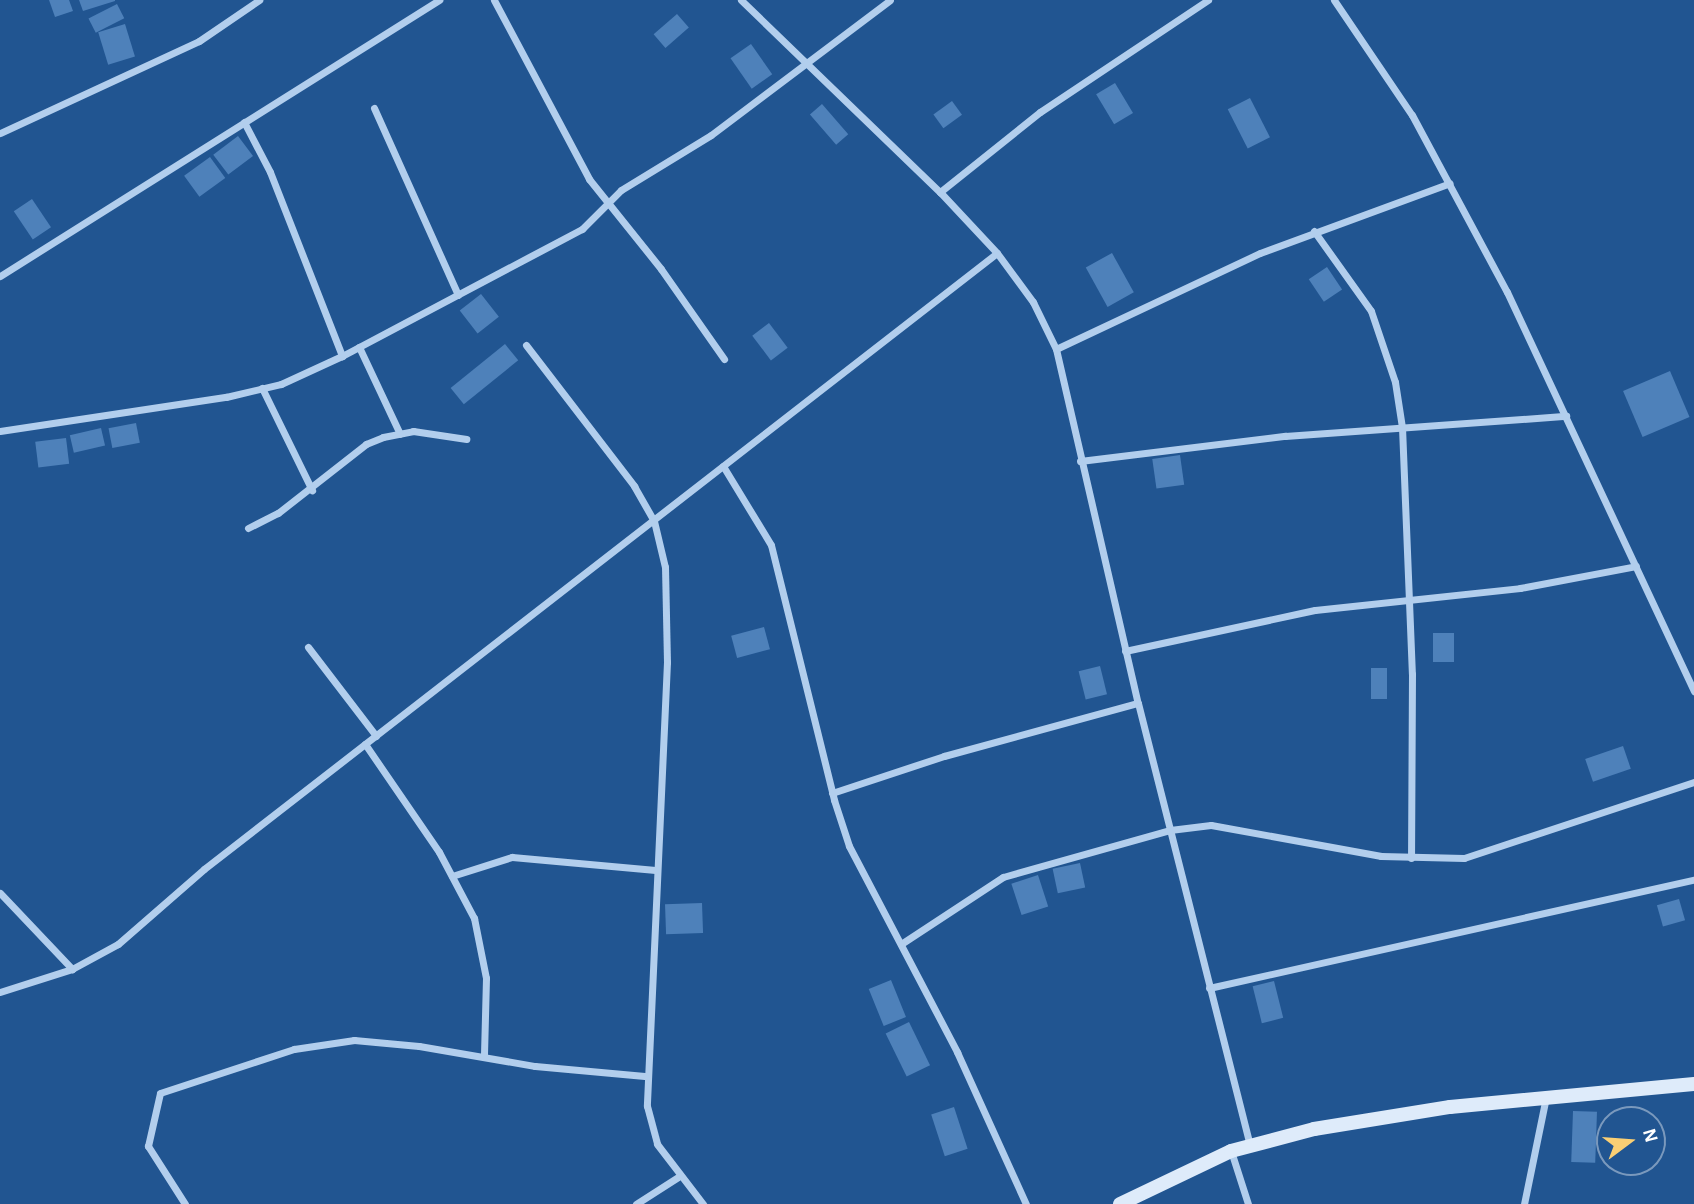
<!DOCTYPE html>
<style>
body{margin:0}
#map{position:relative;width:1694px;height:1204px;overflow:hidden;background:#215591;font-family:"Alegreya Sans",sans-serif}
div>[style]{position:absolute}
.building>*{inset:0;background:#4e81ba;transform-origin:0 0}
.street>*{height:7px;margin:-3.5px;padding:0 3.5px;transform-origin:3.5px;border-radius:3.5px;background:#b2ceed}
.secondary>*{height:14px;margin:-7px;padding:0 7px;transform-origin:7px;border-radius:7px;background:#deebfa}
span{translate:-50% -50%;white-space:nowrap;text-align:center;line-height:1.15;-webkit-text-stroke:7px #215591;paint-order:stroke}
.north{position:absolute;left:1596px;top:1106px;width:70px;height:70px;box-sizing:border-box;background:#215591;border:2px solid #7a99bd;border-radius:50%;rotate:74deg;font-size:19px;font-weight:700;line-height:28px;text-align:center;color:#fff}
.north::after{content:'';display:block;margin:auto;width:24px;height:32px;background:#facf74;clip-path:polygon(50% 0,100% 100%,50% 72%,0 100%)}
</style>
<div id="map">
<div class="building">
<i style="clip-path:polygon(49px 0,69px 0,73px 11px,55px 17px)"></i>
<i style="clip-path:polygon(79px 0,115px 0,115px 1px,83px 11px)"></i>
<i style="left:117px;top:4px;width:16px;height:32px;rotate:63deg"></i>
<i style="left:677px;top:14px;width:18px;height:31px;rotate:49deg"></i>
<i style="left:125px;top:24px;width:34px;height:28px;rotate:73deg"></i>
<i style="left:751px;top:44px;width:37px;height:25px;rotate:55deg"></i>
<i style="left:1115px;top:83px;width:35px;height:22px;rotate:59deg"></i>
<i style="left:1250px;top:98px;width:44px;height:25px;rotate:63deg"></i>
<i style="left:952px;top:101px;width:17px;height:23px;rotate:54deg"></i>
<i style="left:822px;top:104px;width:40px;height:16px;rotate:49deg"></i>
<i style="left:238px;top:136px;width:25px;height:31px;rotate:53deg"></i>
<i style="left:210px;top:157px;width:26px;height:32px;rotate:54deg"></i>
<i style="left:32px;top:199px;width:34px;height:22px;rotate:56deg"></i>
<i style="left:1112px;top:253px;width:45px;height:30px;rotate:61deg"></i>
<i style="left:1327px;top:267px;width:27px;height:22px;rotate:56deg"></i>
<i style="left:481px;top:294px;width:29px;height:27px;rotate:52deg"></i>
<i style="left:769px;top:323px;width:31px;height:21px;rotate:53deg"></i>
<i style="left:505px;top:344px;width:21px;height:70px;rotate:51deg"></i>
<i style="left:1670px;top:371px;width:50px;height:51px;rotate:67deg"></i>
<i style="left:136px;top:423px;width:20px;height:28px;rotate:79deg"></i>
<i style="left:101px;top:428px;width:18px;height:32px;rotate:77deg"></i>
<i style="left:66px;top:438px;width:26px;height:31px;rotate:83deg"></i>
<i style="left:1180px;top:455px;width:30px;height:28px;rotate:82deg"></i>
<i style="left:764px;top:627px;width:23px;height:34px;rotate:75deg"></i>
<i style="left:1433px;top:633px;width:21px;height:29px"></i>
<i style="left:1100px;top:666px;width:29px;height:22px;rotate:76deg"></i>
<i style="left:1371px;top:668px;width:16px;height:31px"></i>
<i style="left:1623px;top:746px;width:24px;height:40px;rotate:71deg"></i>
<i style="left:1080px;top:863px;width:25px;height:28px;rotate:78deg"></i>
<i style="left:1038px;top:875px;width:33px;height:28px;rotate:72deg"></i>
<i style="left:1679px;top:899px;width:22px;height:23px;rotate:74deg"></i>
<i style="left:702px;top:903px;width:30px;height:37px;rotate:88deg"></i>
<i style="left:891px;top:980px;width:40px;height:24px;rotate:68deg"></i>
<i style="left:1274px;top:981px;width:38px;height:22px;rotate:76deg"></i>
<i style="left:909px;top:1022px;width:48px;height:26px;rotate:64deg"></i>
<i style="left:954px;top:1107px;width:44px;height:24px;rotate:72deg"></i>
<i style="left:1573px;top:1111px;width:24px;height:51px;rotate:2deg"></i>
</div>
<div class="street">
<i style="left:494px;top:0;width:203px;rotate:62deg"></i>
<i style="left:589px;top:179px;width:115px;rotate:51.3deg"></i>
<i style="left:661px;top:269px;width:110px;rotate:55deg"></i>
<i style="left:741px;top:0;width:277px;rotate:44deg"></i>
<i style="left:940px;top:192px;width:83px;rotate:46.9deg"></i>
<i style="left:997px;top:253px;width:61px;rotate:53.7deg"></i>
<i style="left:1033px;top:302px;width:52px;rotate:63.9deg"></i>
<i style="left:1056px;top:349px;width:363px;rotate:77deg"></i>
<i style="left:1138px;top:703px;width:456px;rotate:75.8deg"></i>
<i style="left:1334px;top:0;width:139px;rotate:55.9deg"></i>
<i style="left:1412px;top:115px;width:201px;rotate:61.8deg"></i>
<i style="left:1507px;top:292px;width:441px;rotate:64.9deg"></i>
<i style="left:374px;top:108px;width:205px;rotate:65.8deg"></i>
<i style="left:244px;top:122px;width:56px;rotate:62.5deg"></i>
<i style="left:270px;top:172px;width:198px;rotate:68.6deg"></i>
<i style="left:0;top:133px;width:219px;rotate:-24.8deg"></i>
<i style="left:199px;top:41px;width:73px;rotate:-34.3deg"></i>
<i style="left:940px;top:192px;width:128px;rotate:-38.7deg"></i>
<i style="left:1040px;top:112px;width:202px;rotate:-33.7deg"></i>
<i style="left:1314px;top:231px;width:98px;rotate:54.5deg"></i>
<i style="left:1371px;top:311px;width:75px;rotate:71.3deg"></i>
<i style="left:1395px;top:382px;width:46px;rotate:81.2deg"></i>
<i style="left:1402px;top:427px;width:247px;rotate:87.7deg"></i>
<i style="left:1412px;top:674px;width:184px;rotate:90.3deg"></i>
<i style="left:0;top:276px;width:519px;rotate:-32.16deg"></i>
<i style="left:526px;top:345px;width:178px;rotate:52.5deg"></i>
<i style="left:634px;top:486px;width:40px;rotate:60.3deg"></i>
<i style="left:654px;top:521px;width:47px;rotate:76.6deg"></i>
<i style="left:665px;top:567px;width:95px;rotate:88.8deg"></i>
<i style="left:667px;top:662px;width:444px;rotate:92.6deg"></i>
<i style="left:647px;top:1106px;width:39px;rotate:75deg"></i>
<i style="left:657px;top:1144px;width:76px;rotate:52.5deg"></i>
<i style="left:359px;top:347px;width:96px;rotate:64.8deg"></i>
<i style="left:1056px;top:349px;width:225px;rotate:-25.2deg"></i>
<i style="left:1260px;top:253px;width:202px;rotate:-20.2deg"></i>
<i style="left:262px;top:388px;width:114px;rotate:63.9deg"></i>
<i style="left:0;top:431px;width:229px;rotate:-8.6deg"></i>
<i style="left:226px;top:397px;width:57px;rotate:-13.3deg"></i>
<i style="left:281px;top:384px;width:67px;rotate:-24.7deg"></i>
<i style="left:342px;top:356px;width:272px;rotate:-27.9deg"></i>
<i style="left:582px;top:229px;width:55px;rotate:-45deg"></i>
<i style="left:621px;top:190px;width:105px;rotate:-31.4deg"></i>
<i style="left:711px;top:135px;width:224px;rotate:-37deg"></i>
<i style="left:1080px;top:461px;width:207px;rotate:-7deg"></i>
<i style="left:1285px;top:436px;width:282px;rotate:-4.1deg"></i>
<i style="left:723px;top:466px;width:92px;rotate:58.7deg"></i>
<i style="left:771px;top:545px;width:263px;rotate:76.1deg"></i>
<i style="left:834px;top:800px;width:48px;rotate:71.9deg"></i>
<i style="left:849px;top:846px;width:233px;rotate:62.3deg"></i>
<i style="left:957px;top:1052px;width:167px;rotate:65.6deg"></i>
<i style="left:248px;top:528px;width:34px;rotate:-27deg"></i>
<i style="left:278px;top:513px;width:112px;rotate:-38.1deg"></i>
<i style="left:366px;top:444px;width:18px;rotate:-22deg"></i>
<i style="left:383px;top:437px;width:31px;rotate:-11deg"></i>
<i style="left:413px;top:431px;width:54px;rotate:8.6deg"></i>
<i style="left:308px;top:647px;width:112px;rotate:52.6deg"></i>
<i style="left:1125px;top:651px;width:194px;rotate:-12.2deg"></i>
<i style="left:1315px;top:610px;width:206px;rotate:-6.1deg"></i>
<i style="left:1520px;top:588px;width:118px;rotate:-10.7deg"></i>
<i style="left:365px;top:744px;width:131px;rotate:55.6deg"></i>
<i style="left:439px;top:852px;width:75px;rotate:62.1deg"></i>
<i style="left:474px;top:918px;width:61px;rotate:78.7deg"></i>
<i style="left:486px;top:978px;width:79px;rotate:91.5deg"></i>
<i style="left:832px;top:793px;width:118px;rotate:-18.3deg"></i>
<i style="left:944px;top:756px;width:201px;rotate:-15.3deg"></i>
<i style="left:452px;top:876px;width:63px;rotate:-17.6deg"></i>
<i style="left:512px;top:857px;width:144px;rotate:5.2deg"></i>
<i style="left:0;top:893px;width:105px;rotate:46.5deg"></i>
<i style="left:901px;top:944px;width:122px;rotate:-33.3deg"></i>
<i style="left:1003px;top:877px;width:173px;rotate:-15.7deg"></i>
<i style="left:1170px;top:830px;width:41px;rotate:-7deg"></i>
<i style="left:1211px;top:825px;width:173px;rotate:10.3deg"></i>
<i style="left:1381px;top:856px;width:83px;rotate:1.4deg"></i>
<i style="left:1464px;top:858px;width:242px;rotate:-18.3deg"></i>
<i style="left:1209px;top:988px;width:497px;rotate:-12.6deg"></i>
<i style="left:0;top:992px;width:76px;rotate:-17.7deg"></i>
<i style="left:72px;top:969px;width:52px;rotate:-28.5deg"></i>
<i style="left:118px;top:944px;width:114px;rotate:-41.1deg"></i>
<i style="left:204px;top:869px;width:1004px;rotate:-37.84deg"></i>
<i style="left:1231px;top:1151px;width:56px;rotate:72.2deg"></i>
<i style="left:185px;top:1204px;width:69px;rotate:-122.5deg"></i>
<i style="left:148px;top:1146px;width:54px;rotate:-77.2deg"></i>
<i style="left:160px;top:1093px;width:141px;rotate:-18.2deg"></i>
<i style="left:294px;top:1049px;width:61px;rotate:-8.5deg"></i>
<i style="left:354px;top:1040px;width:65px;rotate:5.3deg"></i>
<i style="left:419px;top:1046px;width:118px;rotate:9.8deg"></i>
<i style="left:535px;top:1066px;width:110px;rotate:5.2deg"></i>
<i style="left:636px;top:1204px;width:50px;rotate:-32.7deg"></i>
<i style="left:1524px;top:1204px;width:109px;rotate:-78.4deg"></i>
</div>
<div class="secondary">
<i style="left:1120px;top:1204px;width:123px;rotate:-25.5deg"></i>
<i style="left:1231px;top:1151px;width:86px;rotate:-14.8deg"></i>
<i style="left:1314px;top:1129px;width:138px;rotate:-9.2deg"></i>
<i style="left:1450px;top:1107px;width:245px;rotate:-5.4deg"></i>
</div>
<div class="north">N</div>
</div>
